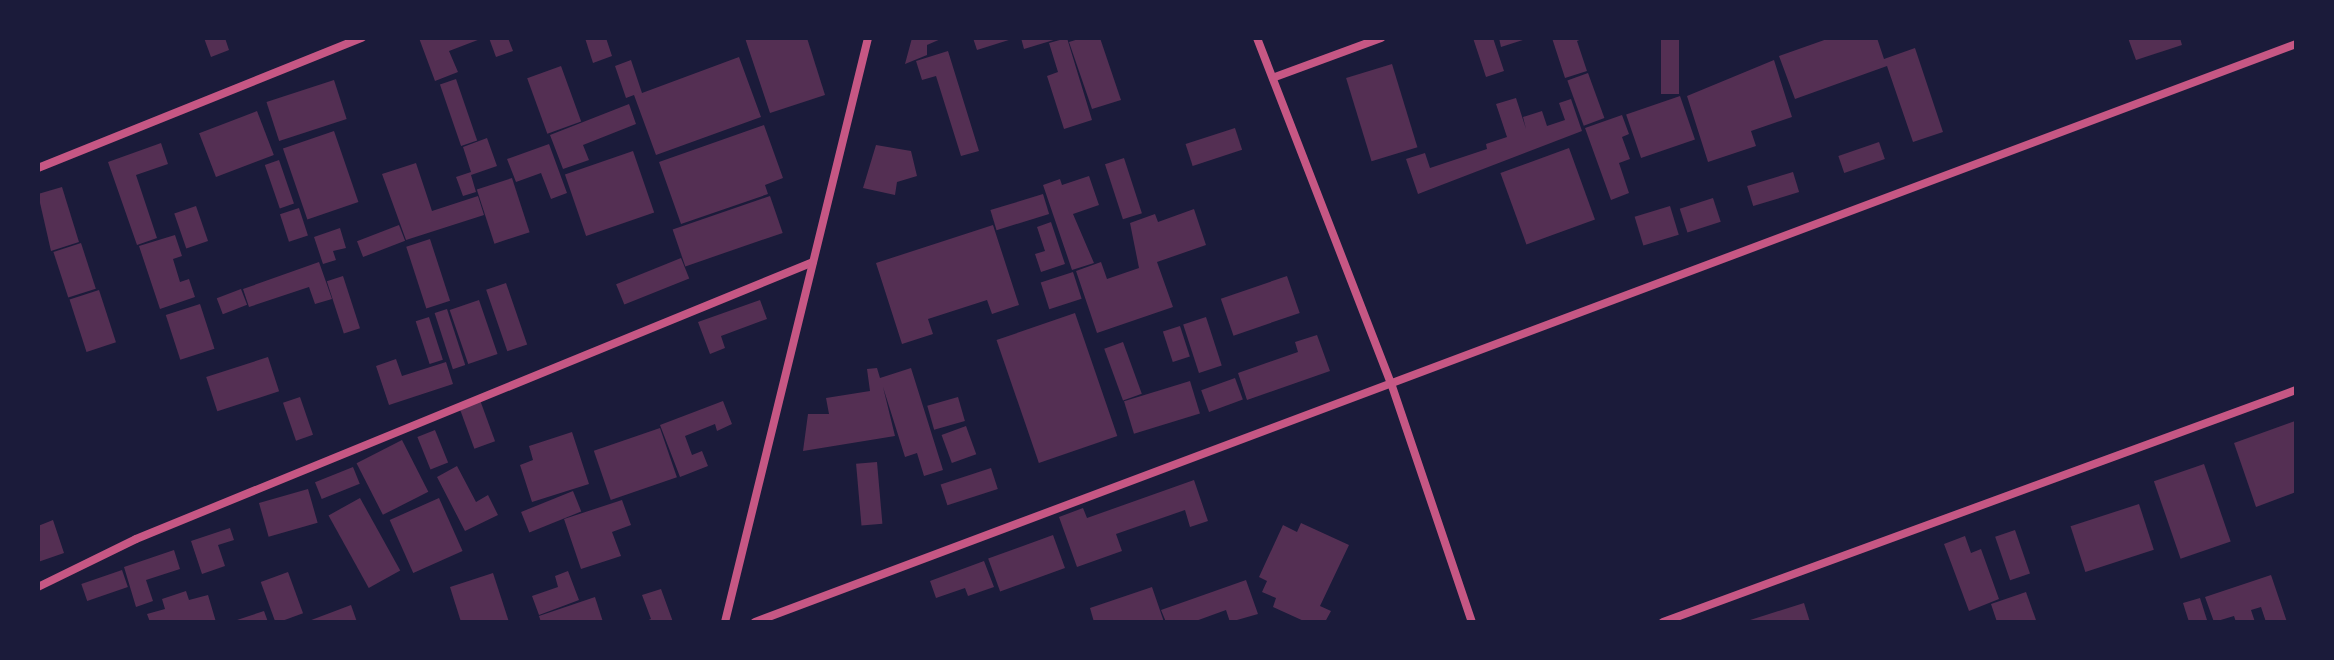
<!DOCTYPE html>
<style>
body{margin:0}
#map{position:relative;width:2334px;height:660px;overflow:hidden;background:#1b1b3a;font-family:"Public Sans",sans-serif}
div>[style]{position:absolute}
.building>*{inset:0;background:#542f53;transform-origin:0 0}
.minor>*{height:8px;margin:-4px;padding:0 4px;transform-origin:4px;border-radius:4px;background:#c65784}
span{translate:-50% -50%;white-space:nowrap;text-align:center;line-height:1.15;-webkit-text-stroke:8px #1b1b3a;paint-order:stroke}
.frame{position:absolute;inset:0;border:40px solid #1b1b3a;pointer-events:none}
</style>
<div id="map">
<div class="building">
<i style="clip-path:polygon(204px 38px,225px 38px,229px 50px,211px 57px)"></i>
<i style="clip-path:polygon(419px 38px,483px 38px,449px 51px,458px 72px,435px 81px)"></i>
<i style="clip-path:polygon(489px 38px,508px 38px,513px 51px,496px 57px)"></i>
<i style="clip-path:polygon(585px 38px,606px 38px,612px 56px,593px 63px)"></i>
<i style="clip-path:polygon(745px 38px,807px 38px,825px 95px,770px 113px)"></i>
<i style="clip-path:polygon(912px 38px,943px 38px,927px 45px,927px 55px,905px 64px)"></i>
<i style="clip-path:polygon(973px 38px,1012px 38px,1012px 39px,977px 50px)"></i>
<i style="clip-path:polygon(1021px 38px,1057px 38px,1057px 39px,1024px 49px)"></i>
<i style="clip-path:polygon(1067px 38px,1092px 120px,1064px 129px,1047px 76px,1058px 72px,1049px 43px)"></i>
<i style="clip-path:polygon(1082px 38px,1100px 38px,1121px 100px,1092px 109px,1069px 42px)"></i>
<i style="clip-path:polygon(1473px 38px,1493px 38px,1504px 71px,1486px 77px)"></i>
<i style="clip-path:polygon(1499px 38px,1526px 38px,1526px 39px,1501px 47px)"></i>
<i style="clip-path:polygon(1552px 38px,1584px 38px,1577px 41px,1587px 71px,1565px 78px)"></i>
<i style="left:1661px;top:38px;width:18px;height:56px"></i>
<i style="clip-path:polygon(1830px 38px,1877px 38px,1884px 59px,1915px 48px,1943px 132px,1913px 142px,1887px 66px,1795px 99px,1779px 56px)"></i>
<i style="clip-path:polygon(2128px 38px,2180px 38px,2182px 45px,2136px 60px)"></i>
<i style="clip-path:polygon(948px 51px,979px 151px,961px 156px,936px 76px,922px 80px,916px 61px)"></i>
<i style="clip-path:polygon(739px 57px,761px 117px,656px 155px,634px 95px,626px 98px,615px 66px,631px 60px,642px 93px)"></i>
<i style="clip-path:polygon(1774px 60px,1792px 117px,1751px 131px,1756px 146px,1708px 162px,1687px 96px)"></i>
<i style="left:1392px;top:64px;width:87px;height:48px;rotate:73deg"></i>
<i style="left:561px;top:66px;width:59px;height:36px;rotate:70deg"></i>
<i style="left:1588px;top:73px;width:48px;height:22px;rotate:70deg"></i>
<i style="left:456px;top:79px;width:65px;height:17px;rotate:71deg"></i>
<i style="left:334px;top:80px;width:41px;height:71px;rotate:72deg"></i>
<i style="left:1680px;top:96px;width:46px;height:57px;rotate:71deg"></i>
<i style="clip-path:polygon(1516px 98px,1526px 129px,1523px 117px,1542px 111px,1547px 126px,1565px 120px,1559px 103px,1571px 99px,1582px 131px,1418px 194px,1406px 159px,1425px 153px,1430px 168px,1487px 149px,1486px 144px,1507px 137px,1496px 104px)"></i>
<i style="clip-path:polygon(629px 104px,636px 124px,583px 145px,589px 160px,563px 169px,550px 135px)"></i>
<i style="left:257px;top:111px;width:47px;height:62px;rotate:69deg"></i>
<i style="clip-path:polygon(1622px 115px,1629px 134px,1622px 137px,1630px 159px,1619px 163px,1629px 193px,1611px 200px,1585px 128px)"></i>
<i style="clip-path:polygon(764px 125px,783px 178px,765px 185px,768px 194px,681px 224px,659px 162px)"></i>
<i style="left:1235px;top:128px;width:23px;height:52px;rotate:72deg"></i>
<i style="left:334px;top:131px;width:75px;height:54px;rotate:71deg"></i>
<i style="clip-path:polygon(487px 138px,497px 166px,471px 175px,476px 192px,463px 196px,456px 177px,471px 172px,463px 147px)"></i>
<i style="left:1879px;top:142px;width:18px;height:43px;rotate:71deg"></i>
<i style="clip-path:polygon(161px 143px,168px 164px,136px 175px,157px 238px,137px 245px,108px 162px)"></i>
<i style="clip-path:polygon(549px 144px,567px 193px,551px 199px,541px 173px,516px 182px,507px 159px)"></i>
<i style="clip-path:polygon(876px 145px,911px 151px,917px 176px,897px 182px,895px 195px,863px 188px)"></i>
<i style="left:1569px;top:148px;width:76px;height:73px;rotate:70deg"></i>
<i style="left:633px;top:151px;width:65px;height:72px;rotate:71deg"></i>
<i style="left:1124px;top:158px;width:58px;height:20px;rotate:72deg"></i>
<i style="left:279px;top:160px;width:46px;height:15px;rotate:71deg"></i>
<i style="clip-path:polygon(416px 163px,432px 211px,478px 196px,484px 215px,406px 240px,382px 174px)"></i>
<i style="left:1793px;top:172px;width:21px;height:48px;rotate:73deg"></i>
<i style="clip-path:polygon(1089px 176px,1099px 205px,1073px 214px,1094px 263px,1072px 270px,1043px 185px,1060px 179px,1062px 185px)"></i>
<i style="left:512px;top:178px;width:57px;height:37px;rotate:72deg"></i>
<i style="clip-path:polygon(62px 187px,79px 242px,51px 251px,38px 194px)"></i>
<i style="left:1043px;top:194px;width:21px;height:55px;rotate:73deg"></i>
<i style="left:770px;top:196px;width:39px;height:103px;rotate:71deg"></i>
<i style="left:1713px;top:198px;width:25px;height:35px;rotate:72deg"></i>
<i style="left:196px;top:206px;width:37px;height:23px;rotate:71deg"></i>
<i style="left:1670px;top:206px;width:30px;height:37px;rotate:73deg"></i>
<i style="left:299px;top:208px;width:29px;height:20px;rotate:72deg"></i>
<i style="clip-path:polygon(1194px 209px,1206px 245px,1157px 262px,1173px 307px,1097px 333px,1076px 271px,1101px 262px,1107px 279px,1139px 268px,1130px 223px,1155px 214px,1158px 222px)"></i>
<i style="clip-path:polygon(1051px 222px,1065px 264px,1041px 272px,1035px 254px,1045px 251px,1037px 227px)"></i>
<i style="left:399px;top:225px;width:17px;height:45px;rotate:69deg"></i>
<i style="clip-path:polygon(993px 225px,1019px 305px,992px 314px,987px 300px,928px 319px,933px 334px,902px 344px,876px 263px)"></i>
<i style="clip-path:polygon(340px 228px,346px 248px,333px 251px,336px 260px,323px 264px,314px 237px)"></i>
<i style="clip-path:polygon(175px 235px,182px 256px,173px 259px,180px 282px,189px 279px,195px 297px,160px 309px,139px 246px)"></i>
<i style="left:430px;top:239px;width:65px;height:25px;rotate:72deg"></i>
<i style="left:81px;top:243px;width:48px;height:29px;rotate:72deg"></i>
<i style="left:681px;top:258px;width:22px;height:70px;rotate:68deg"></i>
<i style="clip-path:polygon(319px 262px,332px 299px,315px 304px,309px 287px,249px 307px,243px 289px)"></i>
<i style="left:1073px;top:272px;width:28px;height:34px;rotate:72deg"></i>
<i style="left:343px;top:276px;width:55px;height:17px;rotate:72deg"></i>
<i style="left:1287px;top:276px;width:39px;height:70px;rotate:71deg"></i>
<i style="left:506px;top:283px;width:65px;height:21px;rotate:71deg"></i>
<i style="left:241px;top:289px;width:17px;height:26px;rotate:69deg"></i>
<i style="left:99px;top:290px;width:55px;height:31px;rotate:72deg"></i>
<i style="left:479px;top:300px;width:57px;height:31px;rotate:71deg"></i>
<i style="clip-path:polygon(760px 300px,767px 319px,721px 336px,725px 348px,710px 354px,698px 322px)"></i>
<i style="left:200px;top:304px;width:47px;height:36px;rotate:72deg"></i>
<i style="left:447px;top:309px;width:59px;height:13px;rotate:72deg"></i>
<i style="left:1075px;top:313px;width:130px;height:83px;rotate:71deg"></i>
<i style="left:429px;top:317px;width:45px;height:14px;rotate:72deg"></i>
<i style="left:1206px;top:317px;width:51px;height:24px;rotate:72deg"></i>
<i style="left:1180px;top:326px;width:32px;height:18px;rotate:72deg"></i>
<i style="clip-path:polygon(1317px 335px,1330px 371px,1247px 400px,1238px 373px,1298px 352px,1295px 342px)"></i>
<i style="left:1123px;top:342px;width:55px;height:20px;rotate:70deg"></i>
<i style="left:268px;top:357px;width:36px;height:65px;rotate:72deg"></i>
<i style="clip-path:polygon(396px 359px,402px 376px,446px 362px,453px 384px,389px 405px,376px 366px)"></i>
<i style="clip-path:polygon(877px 368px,880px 378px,911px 368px,943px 470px,924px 476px,917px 453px,905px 457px,883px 387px,895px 436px,803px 451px,808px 414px,829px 414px,826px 398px,870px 391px,867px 369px)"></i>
<i style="left:1235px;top:378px;width:23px;height:36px;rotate:70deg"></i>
<i style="left:1190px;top:381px;width:34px;height:69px;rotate:73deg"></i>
<i style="left:300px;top:397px;width:40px;height:18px;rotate:71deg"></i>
<i style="left:958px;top:397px;width:25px;height:32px;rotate:74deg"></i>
<i style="left:480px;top:400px;width:44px;height:22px;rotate:70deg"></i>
<i style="clip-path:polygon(723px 401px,732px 424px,717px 431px,715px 424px,685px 436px,692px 455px,702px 451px,708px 466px,680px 477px,660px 425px)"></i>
<i style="clip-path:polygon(2295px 421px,2296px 492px,2256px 507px,2234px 443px)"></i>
<i style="left:966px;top:426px;width:30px;height:26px;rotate:70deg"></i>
<i style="left:660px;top:428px;width:52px;height:70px;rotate:71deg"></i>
<i style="left:435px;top:430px;width:35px;height:19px;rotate:68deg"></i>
<i style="clip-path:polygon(572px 432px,589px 484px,532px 502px,520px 465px,533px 460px,529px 446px)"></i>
<i style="left:402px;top:440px;width:58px;height:51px;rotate:63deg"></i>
<i style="left:877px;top:462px;width:62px;height:21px;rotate:85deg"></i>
<i style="left:2204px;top:464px;width:82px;height:53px;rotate:71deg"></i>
<i style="clip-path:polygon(457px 466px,476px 502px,488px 495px,498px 515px,465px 531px,437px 477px)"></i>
<i style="left:353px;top:467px;width:18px;height:41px;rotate:68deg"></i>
<i style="left:991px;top:468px;width:22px;height:53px;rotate:72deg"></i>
<i style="clip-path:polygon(1194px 480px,1208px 521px,1190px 527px,1185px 510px,1116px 534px,1122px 551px,1077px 567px,1059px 517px,1083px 508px,1087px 518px)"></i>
<i style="left:308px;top:489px;width:35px;height:51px;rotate:74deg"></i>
<i style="left:573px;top:491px;width:22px;height:56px;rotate:68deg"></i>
<i style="left:360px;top:498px;width:83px;height:36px;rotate:61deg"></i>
<i style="left:439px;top:498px;width:58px;height:54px;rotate:66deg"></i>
<i style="clip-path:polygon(622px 500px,631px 525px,612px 532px,621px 556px,581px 569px,564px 519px)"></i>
<i style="left:2139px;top:504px;width:48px;height:72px;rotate:72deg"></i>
<i style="clip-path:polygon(53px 520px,64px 553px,38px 562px,38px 526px)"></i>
<i style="clip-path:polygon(1301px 523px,1349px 545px,1320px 606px,1331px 611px,1325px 622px,1306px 622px,1273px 607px,1276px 598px,1262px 592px,1267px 581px,1259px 577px,1283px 525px,1297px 532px)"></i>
<i style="clip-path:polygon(230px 528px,234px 540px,218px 545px,225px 566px,202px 574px,191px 541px)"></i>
<i style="left:2015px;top:530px;width:46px;height:21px;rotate:71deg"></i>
<i style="left:1053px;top:535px;width:35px;height:69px;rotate:70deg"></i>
<i style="clip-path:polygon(1965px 536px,1971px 553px,1981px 549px,1999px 599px,1969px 611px,1944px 544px)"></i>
<i style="clip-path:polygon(174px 550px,180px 569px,146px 580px,153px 601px,136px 607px,124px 567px)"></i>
<i style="clip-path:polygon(984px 561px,994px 587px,968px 596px,965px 588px,936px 598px,930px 581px)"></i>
<i style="left:122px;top:570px;width:18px;height:43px;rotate:71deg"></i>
<i style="clip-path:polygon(568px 571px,579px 600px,539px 615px,532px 596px,558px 587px,555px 576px)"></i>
<i style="left:288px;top:572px;width:44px;height:29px;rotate:70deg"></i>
<i style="clip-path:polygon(493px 573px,509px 622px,461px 622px,450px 587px)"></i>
<i style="clip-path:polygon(2271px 575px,2287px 622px,2266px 622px,2261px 607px,2251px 610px,2255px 622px,2236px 622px,2234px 616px,2214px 622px,2205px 597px)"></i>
<i style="clip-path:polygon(1246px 580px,1258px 614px,1230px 622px,1226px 610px,1193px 622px,1166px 622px,1161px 610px)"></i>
<i style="clip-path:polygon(1152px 587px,1164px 622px,1094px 622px,1090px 608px)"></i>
<i style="clip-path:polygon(661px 589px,673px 622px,644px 622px,651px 619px,642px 595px)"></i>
<i style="clip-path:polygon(186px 591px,189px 600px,208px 595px,216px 622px,150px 622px,147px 614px,165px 609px,162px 599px)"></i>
<i style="clip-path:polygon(2026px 592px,2036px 620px,1997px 622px,1991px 604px)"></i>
<i style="clip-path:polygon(595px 597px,603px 622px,541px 622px,539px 616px)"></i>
<i style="clip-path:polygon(2200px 598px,2207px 620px,2189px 622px,2183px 603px)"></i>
<i style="clip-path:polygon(1804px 603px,1810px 622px,1747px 622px,1747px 621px)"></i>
<i style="clip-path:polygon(351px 605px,357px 622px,306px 622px)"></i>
<i style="clip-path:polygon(264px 611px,268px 622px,234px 622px,234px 621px)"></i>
</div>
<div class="minor">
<i style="left:1257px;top:38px;width:373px;rotate:68.8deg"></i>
<i style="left:1392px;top:386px;width:249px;rotate:71.3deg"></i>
<i style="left:1275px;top:77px;width:113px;rotate:-20.2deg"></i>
<i style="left:38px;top:168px;width:349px;rotate:-21.9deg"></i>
<i style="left:38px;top:587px;width:109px;rotate:-26.1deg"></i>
<i style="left:136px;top:539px;width:731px;rotate:-22.25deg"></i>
<i style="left:725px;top:622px;width:601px;rotate:-76.24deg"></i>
<i style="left:755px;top:622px;width:1646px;rotate:-20.56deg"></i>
<i style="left:1663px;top:622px;width:674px;rotate:-20.13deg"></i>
</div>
<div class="frame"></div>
</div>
